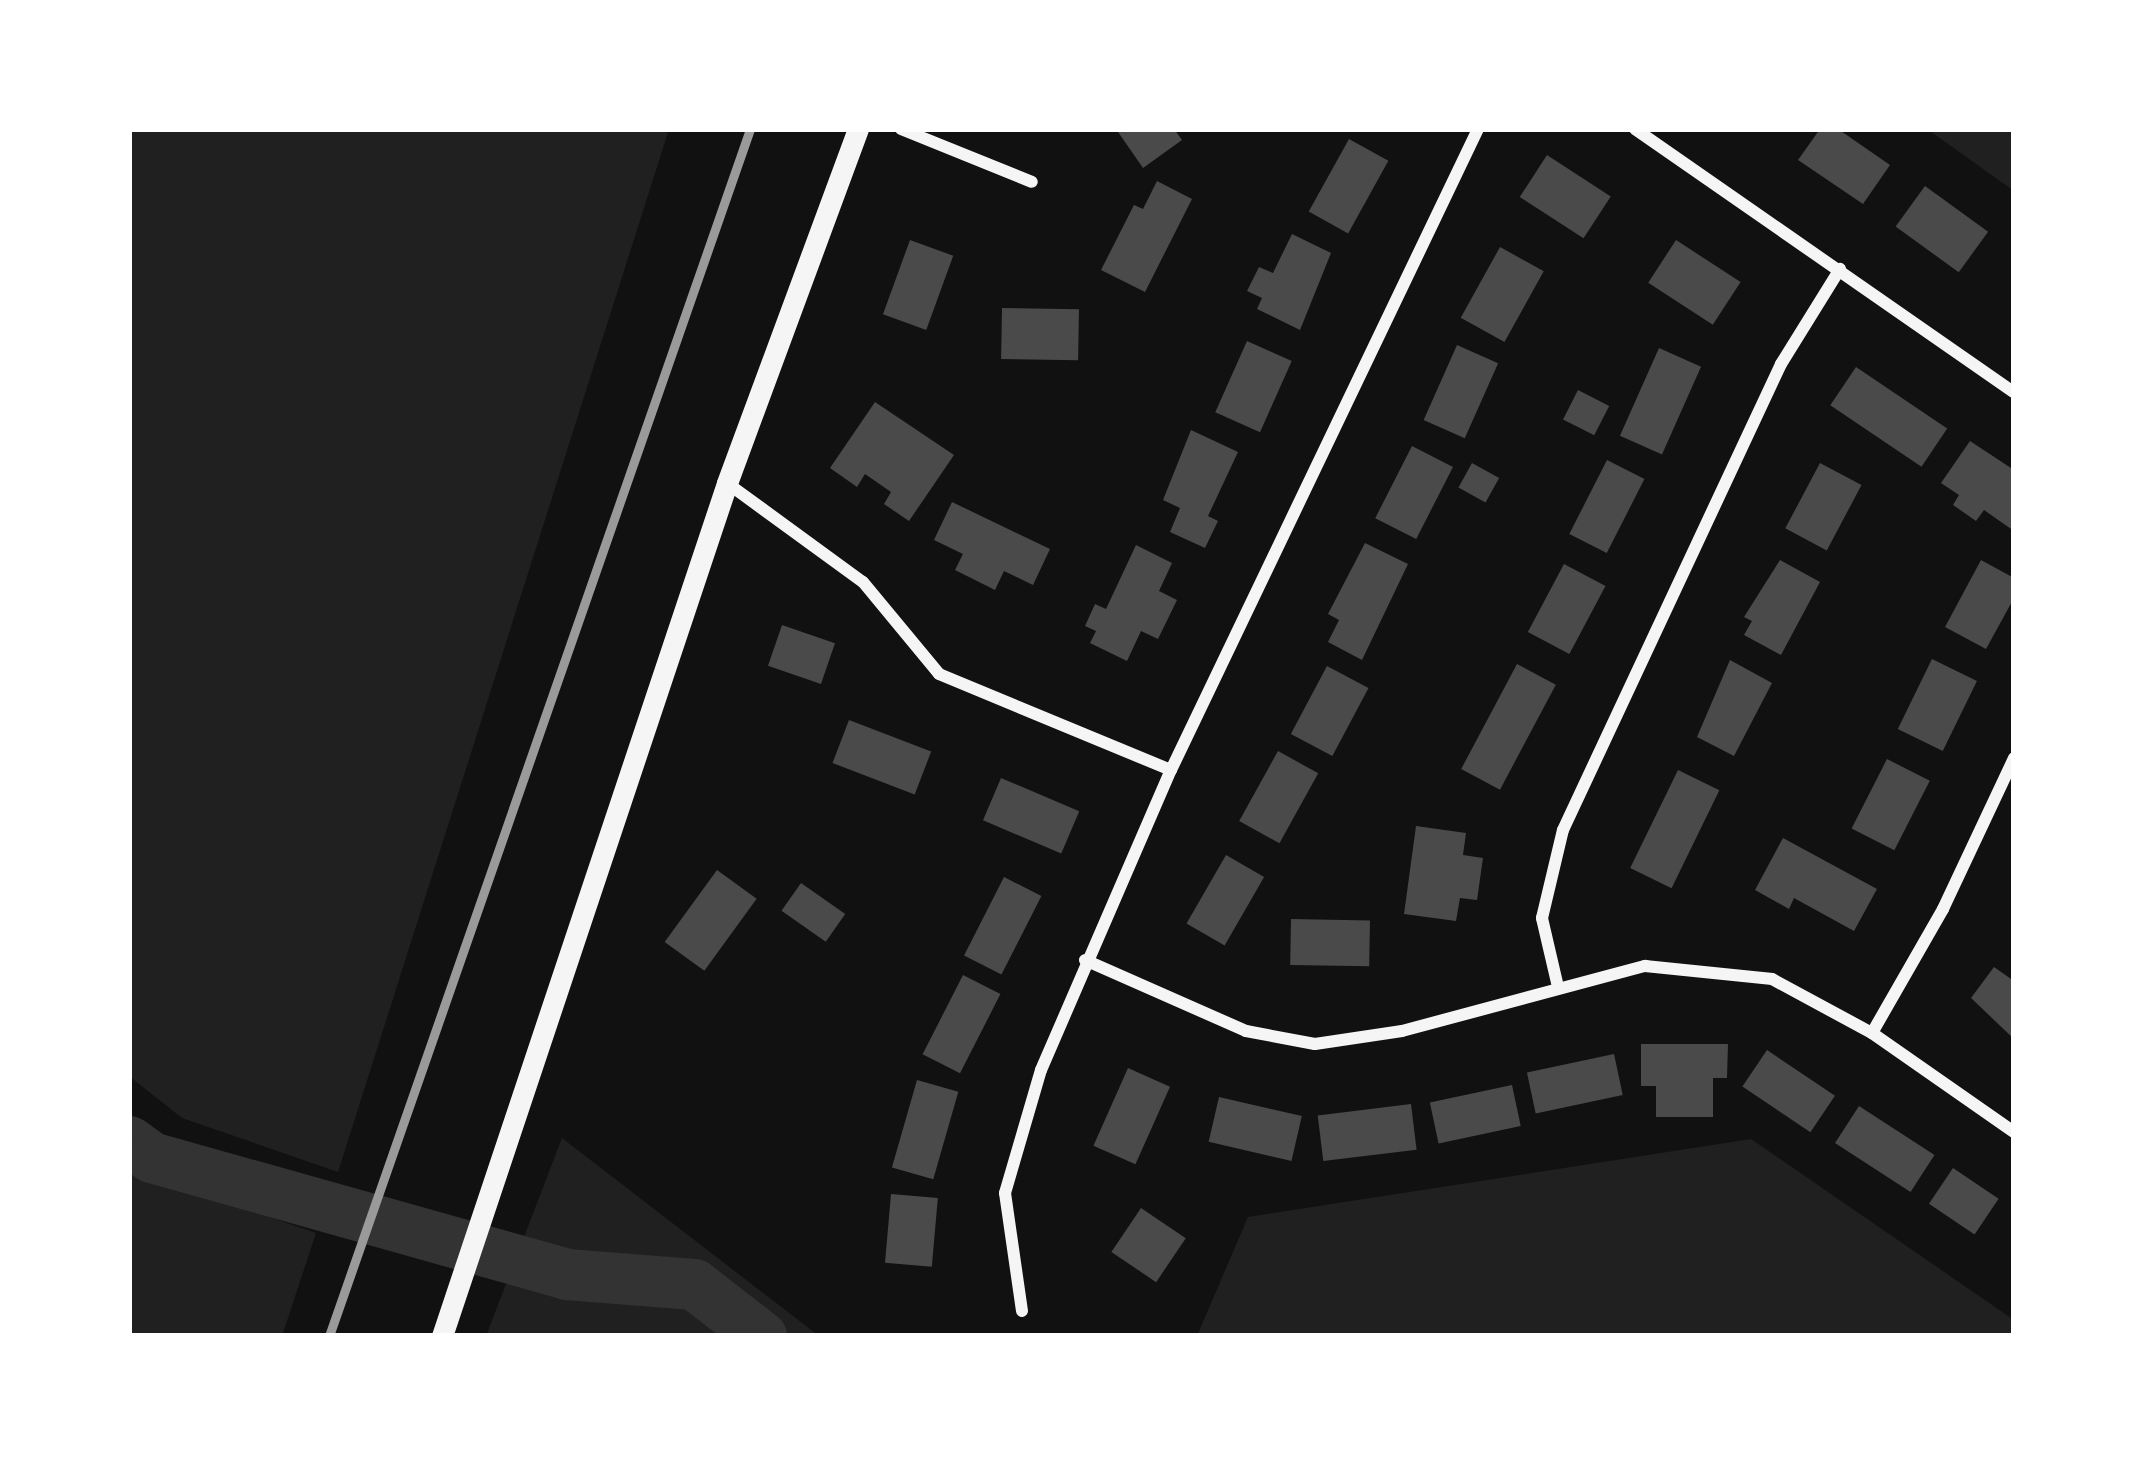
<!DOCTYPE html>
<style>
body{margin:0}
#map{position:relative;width:2143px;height:1465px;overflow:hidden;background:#111;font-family:Cabin,sans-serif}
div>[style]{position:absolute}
.green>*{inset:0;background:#202020}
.river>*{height:51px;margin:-25.5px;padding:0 25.5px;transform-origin:25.5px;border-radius:25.5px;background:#333}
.building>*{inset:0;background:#4a4a4a;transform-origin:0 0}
.minor>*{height:12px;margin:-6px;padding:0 6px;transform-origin:6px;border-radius:6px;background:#f5f5f5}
.tertiary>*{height:21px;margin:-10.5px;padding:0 10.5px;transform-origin:10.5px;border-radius:10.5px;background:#f5f5f5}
.rail>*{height:9px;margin:-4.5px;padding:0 4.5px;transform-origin:4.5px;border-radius:4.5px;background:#9a9a9a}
span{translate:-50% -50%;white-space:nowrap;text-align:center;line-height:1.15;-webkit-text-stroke:12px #fff;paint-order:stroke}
.frame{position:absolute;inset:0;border:132px solid #fff;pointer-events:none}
</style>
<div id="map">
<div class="green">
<i style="clip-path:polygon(129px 129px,669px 129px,338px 1172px,182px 1118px,129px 1076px)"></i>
<i style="clip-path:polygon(1927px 129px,2014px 129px,2014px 191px)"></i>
<i style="clip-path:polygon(562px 1138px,819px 1336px,486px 1336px)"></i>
<i style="clip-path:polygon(1751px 1139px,2014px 1320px,2014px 1336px,1197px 1336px,1248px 1217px)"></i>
<i style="clip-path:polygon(129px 1168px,316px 1233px,282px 1336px,129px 1336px)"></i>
</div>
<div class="river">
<i style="left:129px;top:1141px;width:27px;rotate:36deg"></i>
<i style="left:151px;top:1157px;width:431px;rotate:15.7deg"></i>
<i style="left:566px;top:1274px;width:128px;rotate:4.5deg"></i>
<i style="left:694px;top:1284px;width:85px;rotate:37.8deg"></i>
</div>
<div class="building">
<i style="clip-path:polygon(1116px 129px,1174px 129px,1182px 140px,1143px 168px)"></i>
<i style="clip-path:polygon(1820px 129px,1838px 129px,1890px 165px,1863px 204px,1798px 160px)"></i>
<i style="left:1349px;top:139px;width:45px;height:83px;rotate:29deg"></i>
<i style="left:1547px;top:155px;width:76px;height:50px;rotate:33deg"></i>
<i style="clip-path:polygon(1157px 181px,1192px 199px,1145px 292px,1101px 270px,1134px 205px,1143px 209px)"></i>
<i style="left:1925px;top:186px;width:78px;height:50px;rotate:36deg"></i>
<i style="clip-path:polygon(1292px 234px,1331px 253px,1300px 330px,1257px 309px,1262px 298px,1247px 291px,1259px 267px,1273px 273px)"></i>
<i style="left:910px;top:240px;width:46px;height:79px;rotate:20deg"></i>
<i style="left:1676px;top:240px;width:77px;height:51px;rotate:33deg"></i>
<i style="left:1500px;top:247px;width:50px;height:81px;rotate:29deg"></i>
<i style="left:1002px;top:308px;width:77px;height:51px;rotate:1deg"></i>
<i style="left:1247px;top:341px;width:49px;height:78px;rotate:24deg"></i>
<i style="left:1457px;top:345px;width:45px;height:82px;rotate:24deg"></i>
<i style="left:1659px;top:348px;width:46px;height:96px;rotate:24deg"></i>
<i style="left:1856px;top:367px;width:110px;height:46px;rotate:34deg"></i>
<i style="left:1578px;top:390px;width:35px;height:33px;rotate:27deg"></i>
<i style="clip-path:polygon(875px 402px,954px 455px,909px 521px,884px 504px,891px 492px,865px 474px,857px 487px,830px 468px)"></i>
<i style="clip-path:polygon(1191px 430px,1238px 452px,1208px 516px,1218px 521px,1205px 548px,1170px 532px,1180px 508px,1163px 500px)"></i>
<i style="clip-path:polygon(1970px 441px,2014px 470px,2014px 531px,1984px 510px,1976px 521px,1953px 505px,1959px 495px,1941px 483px)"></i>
<i style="left:1412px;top:446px;width:46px;height:81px;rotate:27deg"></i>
<i style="left:1607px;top:460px;width:42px;height:83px;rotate:27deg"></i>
<i style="left:1472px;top:463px;width:31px;height:28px;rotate:29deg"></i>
<i style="left:1820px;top:463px;width:47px;height:74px;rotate:28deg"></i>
<i style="clip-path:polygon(952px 502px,1050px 549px,1033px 585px,1004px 571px,995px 590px,955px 570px,963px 554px,934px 540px)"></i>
<i style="clip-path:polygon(1365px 543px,1408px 564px,1362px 660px,1328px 642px,1339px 620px,1328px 614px)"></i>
<i style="clip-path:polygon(1136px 545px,1172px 563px,1159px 591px,1177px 600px,1158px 639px,1141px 631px,1127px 661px,1090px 643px,1096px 631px,1085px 626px,1095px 604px,1106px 609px)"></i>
<i style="clip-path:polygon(1780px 560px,1820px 582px,1781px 655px,1744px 635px,1752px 621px,1744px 617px)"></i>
<i style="clip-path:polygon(1981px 560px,2014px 578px,2014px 598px,1986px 649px,1945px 627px)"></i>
<i style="left:1564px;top:564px;width:47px;height:77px;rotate:28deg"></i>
<i style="left:782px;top:625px;width:56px;height:43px;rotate:19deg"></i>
<i style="left:1932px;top:659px;width:50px;height:78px;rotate:26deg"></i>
<i style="clip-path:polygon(1730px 660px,1772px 683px,1734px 756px,1697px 737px)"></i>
<i style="left:1517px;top:664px;width:44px;height:119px;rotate:28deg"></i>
<i style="left:1327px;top:666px;width:47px;height:77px;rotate:28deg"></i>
<i style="left:849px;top:720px;width:88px;height:46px;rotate:21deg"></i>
<i style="left:1278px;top:751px;width:46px;height:80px;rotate:29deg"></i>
<i style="left:1887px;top:759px;width:48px;height:78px;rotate:27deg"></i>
<i style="left:1678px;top:770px;width:46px;height:109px;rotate:26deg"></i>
<i style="left:1001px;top:778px;width:85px;height:46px;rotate:23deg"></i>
<i style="clip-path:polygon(1416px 826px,1466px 833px,1463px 855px,1483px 858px,1477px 900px,1460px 898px,1456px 921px,1404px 914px)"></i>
<i style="clip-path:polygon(1783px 838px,1877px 889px,1854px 931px,1794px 898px,1789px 909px,1755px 890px)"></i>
<i style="left:1226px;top:855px;width:44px;height:79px;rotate:30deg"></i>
<i style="left:717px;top:870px;width:49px;height:89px;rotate:36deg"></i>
<i style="left:1004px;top:877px;width:42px;height:88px;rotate:27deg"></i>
<i style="left:801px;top:883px;width:54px;height:34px;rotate:35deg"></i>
<i style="left:1291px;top:919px;width:79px;height:46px;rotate:1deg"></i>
<i style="clip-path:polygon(1994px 967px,2014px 981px,2014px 1039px,1971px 998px)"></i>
<i style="left:963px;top:975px;width:42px;height:89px;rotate:27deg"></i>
<i style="clip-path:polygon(1641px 1044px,1728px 1044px,1727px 1078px,1713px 1078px,1713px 1117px,1656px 1117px,1656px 1086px,1641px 1086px)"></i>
<i style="left:1767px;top:1050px;width:82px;height:44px;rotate:34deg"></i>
<i style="left:1614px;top:1054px;width:42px;height:89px;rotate:78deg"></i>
<i style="left:1128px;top:1068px;width:46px;height:85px;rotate:24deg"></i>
<i style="left:917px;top:1080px;width:43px;height:91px;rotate:16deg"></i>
<i style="left:1512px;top:1085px;width:42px;height:84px;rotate:78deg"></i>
<i style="left:1219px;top:1097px;width:85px;height:46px;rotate:13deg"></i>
<i style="left:1411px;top:1104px;width:46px;height:94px;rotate:83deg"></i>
<i style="left:1859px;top:1106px;width:90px;height:44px;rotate:33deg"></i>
<i style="left:1953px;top:1168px;width:55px;height:43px;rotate:34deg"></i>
<i style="left:891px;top:1194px;width:47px;height:69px;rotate:5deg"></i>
<i style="left:1141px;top:1208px;width:54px;height:53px;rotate:34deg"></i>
</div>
<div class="minor">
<i style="left:901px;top:129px;width:141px;rotate:22deg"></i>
<i style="left:1635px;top:129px;width:461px;rotate:34.8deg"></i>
<i style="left:727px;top:483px;width:168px;rotate:36.1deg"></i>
<i style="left:863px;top:582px;width:119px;rotate:50.4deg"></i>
<i style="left:939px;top:674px;width:251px;rotate:22.5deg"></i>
<i style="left:1085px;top:960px;width:176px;rotate:23.8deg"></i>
<i style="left:1246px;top:1031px;width:70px;rotate:10.7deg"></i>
<i style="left:1315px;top:1044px;width:88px;rotate:-8.5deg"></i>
<i style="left:1402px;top:1031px;width:252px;rotate:-15deg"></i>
<i style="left:1645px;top:966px;width:128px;rotate:5.8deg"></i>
<i style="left:1772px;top:979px;width:114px;rotate:28.4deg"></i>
<i style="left:1872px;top:1033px;width:173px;rotate:34.9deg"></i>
<i style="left:1558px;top:987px;width:71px;rotate:-103.1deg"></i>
<i style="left:1542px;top:918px;width:90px;rotate:-76.6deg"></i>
<i style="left:1563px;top:830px;width:514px;rotate:-64.93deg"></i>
<i style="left:1781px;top:364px;width:112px;rotate:-58.2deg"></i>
<i style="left:1872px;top:1033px;width:143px;rotate:-60.2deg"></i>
<i style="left:1943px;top:909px;width:167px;rotate:-64.8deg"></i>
<i style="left:1022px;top:1311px;width:119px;rotate:-98.2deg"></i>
<i style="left:1005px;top:1193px;width:128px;rotate:-73.7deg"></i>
<i style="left:1041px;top:1070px;width:327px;rotate:-66.6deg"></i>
<i style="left:1171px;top:770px;width:711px;rotate:-64.41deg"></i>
</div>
<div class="tertiary">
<i style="left:442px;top:1336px;width:899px;rotate:-71.52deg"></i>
<i style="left:727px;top:483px;width:377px;rotate:-69.7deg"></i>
</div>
<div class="rail">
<i style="left:329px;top:1336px;width:1278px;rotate:-70.77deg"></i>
</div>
<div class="frame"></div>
</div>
